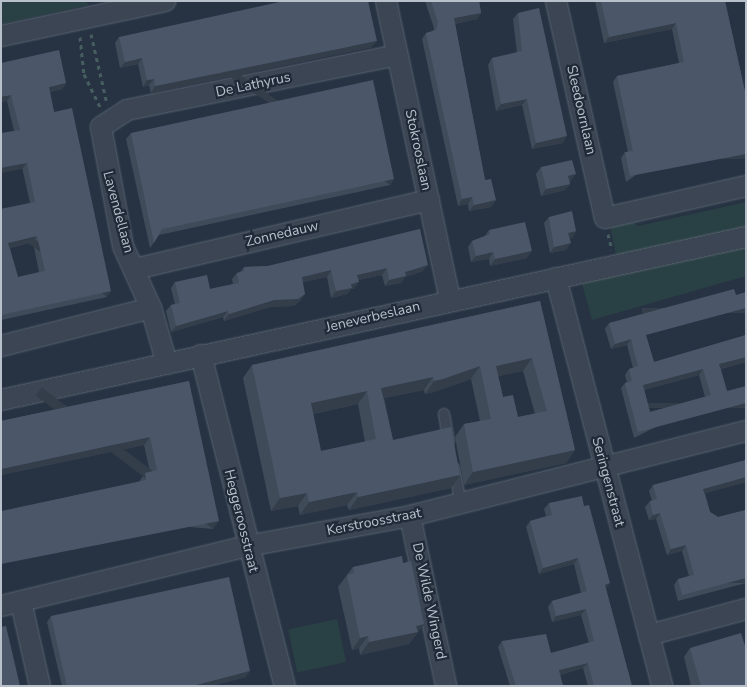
<!DOCTYPE html>
<style>
body{margin:0}
#map{position:relative;width:747px;height:687px;overflow:hidden;background:#273343;font-family:"Nunito Sans",sans-serif}
div>[style]{position:absolute}
.green>*{inset:0;background:#294144;transform-origin:0 0}
.path>*{height:3px;margin-top:-1.5px;transform-origin:0;background:repeating-linear-gradient(90deg,#475e60 0 4px,transparent 0 8px)}
.roads{filter:drop-shadow(0 0 1px #596370) drop-shadow(0 0 1px #596370)}
.service>*{height:10px;margin:-5px;padding:0 5px;transform-origin:5px;border-radius:5px;background:#3b4553}
.minor>*{height:20px;margin:-10px;padding:0 10px;transform-origin:10px;border-radius:10px;background:#3b4553}
.wall>*{inset:0;background:#404b5a}
.shaded-wall>*{inset:0;background:#343d4a;transform-origin:0 0}
.building>*{inset:0;background:#4b5769}
span{translate:-50% -50%;white-space:nowrap;text-align:center;line-height:1.15;-webkit-text-stroke:4.5px #202a38;paint-order:stroke}
.street-label{font-size:14px;color:#b8c0cc}
.frame{position:absolute;inset:0;border:2px solid #b8c0cc;pointer-events:none}
</style>
<div id="map">
<div class="green">
<i style="clip-path:polygon(1px 1px,87px 1px,88px 5px,1px 24px)"></i>
<i style="clip-path:polygon(746px 202px,746px 229px,616px 256px,610px 225px,630px 220px,638px 226px)"></i>
<i style="clip-path:polygon(746px 244px,746px 276px,592px 320px,581px 280px)"></i>
<i style="left:337px;top:619px;width:44px;height:50px;rotate:78deg"></i>
</div>
<div class="path">
<i style="left:91px;top:34px;width:72px;rotate:77.1deg"></i>
<i style="left:80px;top:37px;width:37px;rotate:84deg"></i>
<i style="left:84px;top:74px;width:37px;rotate:64deg"></i>
<i style="left:608px;top:234px;width:16px;rotate:76deg"></i>
</div>
<div class="roads">
<div class="service">
<i style="left:444px;top:414px;width:28px;rotate:80deg"></i>
<i style="left:454px;top:468px;width:37px;rotate:79deg"></i>
</div>
<div class="minor">
<i style="left:386px;top:1px;width:305px;rotate:77.9deg"></i>
<i style="left:556px;top:1px;width:222px;rotate:77.3deg"></i>
<i style="left:605px;top:218px;width:145px;rotate:-12.8deg"></i>
<i style="left:1px;top:36px;width:168px;rotate:-12deg"></i>
<i style="left:135px;top:269px;width:302px;rotate:-13.2deg"></i>
<i style="left:556px;top:278px;width:422px;rotate:75.4deg"></i>
<i style="left:1px;top:346px;width:155px;rotate:-14.2deg"></i>
<i style="left:201px;top:355px;width:341px;rotate:75.8deg"></i>
<i style="left:167px;top:364px;width:58px;rotate:-105.9deg"></i>
<i style="left:151px;top:308px;width:68px;rotate:-114.3deg"></i>
<i style="left:123px;top:246px;width:121px;rotate:-100.5deg"></i>
<i style="left:101px;top:127px;width:31px;rotate:-33deg"></i>
<i style="left:127px;top:110px;width:276px;rotate:-11.5deg"></i>
<i style="left:1px;top:400px;width:763px;rotate:-12.34deg"></i>
<i style="left:410px;top:516px;width:174px;rotate:78deg"></i>
<i style="left:21px;top:602px;width:86px;rotate:77.3deg"></i>
<i style="left:1px;top:606px;width:253px;rotate:-13.7deg"></i>
<i style="left:247px;top:546px;width:166px;rotate:-10.4deg"></i>
<i style="left:410px;top:516px;width:347px;rotate:-14.2deg"></i>
<i style="left:649px;top:635px;width:100px;rotate:-15deg"></i>
</div>
</div>
<div class="wall">
<i style="clip-path:polygon(425px 1px,479px 1px,481px 13px,477px 19px,455px 24px,485px 180px,496px 200px,491px 207px,469px 211px,468px 204px,458px 206px,422px 39px,426px 33px,433px 31px,434px 28px)"></i>
<i style="clip-path:polygon(595px 1px,725px 1px,746px 96px,626px 182px,621px 158px,625px 152px,628px 152px,613px 82px,617px 76px,679px 63px,672px 29px,604px 43px)"></i>
<i style="clip-path:polygon(518px 13px,563px 143px,532px 149px,522px 105px,496px 111px,488px 65px,492px 58px,517px 53px,513px 19px)"></i>
<i style="clip-path:polygon(119px 37px,372px 47px,151px 93px,149px 85px,143px 87px,138px 64px,120px 68px,115px 43px)"></i>
<i style="clip-path:polygon(evenodd,1px 63px,66px 83px,62px 89px,50px 92px,54px 112px,107px 297px,1px 320px,1px 209px,30px 203px,14px 131px,7px 101px,1px 63px,33px 242px,39px 272px,18px 277px,10px 248px,33px 242px)"></i>
<i style="clip-path:polygon(131px 133px,394px 179px,390px 185px,159px 235px,150px 248px,126px 139px)"></i>
<i style="clip-path:polygon(541px 167px,571px 181px,569px 182px,570px 184px,565px 190px,541px 196px,536px 174px)"></i>
<i style="clip-path:polygon(549px 217px,576px 231px,572px 238px,570px 238px,566px 250px,550px 253px,544px 223px)"></i>
<i style="clip-path:polygon(420px 229px,423px 271px,405px 277px,401px 283px,385px 286px,382px 275px,358px 280px,354px 289px,351px 289px,347px 294px,331px 298px,327px 277px,303px 282px,301px 300px,294px 306px,270px 307px,224px 321px,223px 317px,171px 332px,166px 311px,171px 305px,175px 304px,171px 288px,175px 282px,210px 289px,233px 284px,232px 279px,237px 273px,240px 272px,244px 267px,268px 266px)"></i>
<i style="clip-path:polygon(489px 230px,527px 258px,490px 266px,489px 259px,471px 262px,468px 247px,472px 241px,485px 236px)"></i>
<i style="clip-path:polygon(evenodd,540px 301px,575px 450px,566px 463px,464px 485px,455px 437px,464px 424px,480px 421px,471px 379px,434px 392px,425px 394px,424px 390px,384px 398px,393px 440px,451px 488px,349px 510px,347px 505px,300px 515px,298px 506px,271px 511px,243px 378px,252px 365px,540px 301px,523px 371px,535px 414px,518px 417px,503px 397px,498px 376px,523px 371px,540px 301px,358px 404px,365px 442px,321px 451px,313px 414px,358px 404px)"></i>
<i style="clip-path:polygon(evenodd,609px 323px,647px 339px,654px 362px,746px 335px,746px 362px,721px 369px,727px 391px,634px 438px,621px 388px,625px 383px,627px 382px,625px 375px,629px 369px,633px 368px,627px 345px,611px 349px,605px 329px,609px 323px,699px 375px,705px 397px,650px 412px,644px 390px,699px 375px)"></i>
<i style="clip-path:polygon(189px 381px,213px 529px,2px 511px,139px 482px,145px 473px,150px 472px,144px 445px,1px 475px,1px 421px)"></i>
<i style="clip-path:polygon(746px 460px,746px 482px,705px 493px,710px 512px,718px 517px,746px 510px,746px 583px,678px 601px,674px 585px,678px 579px,689px 576px,682px 551px,667px 555px,656px 519px,649px 520px,645px 507px,650px 501px,652px 501px,649px 491px,653px 485px)"></i>
<i style="clip-path:polygon(549px 503px,606px 589px,632px 686px,588px 686px,583px 668px,560px 675px,563px 686px,510px 686px,498px 647px,502px 641px,551px 653px,589px 643px,581px 615px,552px 622px,548px 607px,552px 601px,581px 593px,574px 564px,539px 574px,526px 527px,530px 521px,546px 516px,544px 509px)"></i>
<i style="clip-path:polygon(403px 563px,424px 624px,409px 644px,360px 655px,359px 648px,352px 650px,338px 587px,353px 567px)"></i>
<i style="clip-path:polygon(51px 616px,246px 677px,210px 686px,62px 686px,47px 622px)"></i>
<i style="clip-path:polygon(690px 648px,746px 686px,691px 686px,684px 657px)"></i>
</div>
<div class="shaded-wall">
<i style="clip-path:polygon(481px 13px,477px 19px,449px 25px,454px 18px)"></i>
<i style="clip-path:polygon(676px 23px,672px 29px,604px 43px,609px 37px)"></i>
<i style="clip-path:polygon(377px 41px,372px 47px,151px 93px,155px 86px)"></i>
<i style="clip-path:polygon(142px 58px,138px 64px,120px 68px,125px 62px)"></i>
<i style="clip-path:polygon(154px 79px,149px 85px,143px 87px,147px 80px)"></i>
<i style="clip-path:polygon(66px 83px,62px 89px,45px 93px,49px 87px)"></i>
<i style="clip-path:polygon(11px 95px,7px 101px,1px 103px,1px 97px)"></i>
<i style="clip-path:polygon(527px 99px,522px 105px,496px 111px,501px 104px)"></i>
<i style="clip-path:polygon(567px 136px,563px 143px,532px 149px,536px 143px)"></i>
<i style="left:746px;top:154px;width:5px;height:118px;rotate:90deg"></i>
<i style="clip-path:polygon(27px 163px,22px 169px,1px 173px,1px 168px)"></i>
<i style="clip-path:polygon(576px 174px,571px 181px,563px 183px,568px 176px)"></i>
<i style="left:394px;top:179px;width:7px;height:237px;rotate:124deg"></i>
<i style="clip-path:polygon(570px 184px,565px 190px,541px 196px,546px 189px)"></i>
<i style="clip-path:polygon(472px 197px,468px 204px,458px 206px,462px 199px)"></i>
<i style="clip-path:polygon(496px 200px,491px 207px,469px 211px,474px 205px)"></i>
<i style="clip-path:polygon(576px 231px,572px 238px,564px 240px,568px 233px)"></i>
<i style="clip-path:polygon(37px 236px,33px 242px,4px 249px,8px 243px)"></i>
<i style="clip-path:polygon(571px 243px,566px 250px,550px 253px,554px 247px)"></i>
<i style="clip-path:polygon(532px 251px,527px 258px,490px 266px,495px 259px)"></i>
<i style="clip-path:polygon(493px 252px,489px 259px,471px 262px,476px 256px)"></i>
<i style="clip-path:polygon(428px 265px,423px 271px,405px 277px,401px 283px,385px 286px,389px 280px,405px 272px)"></i>
<i style="clip-path:polygon(387px 268px,382px 275px,352px 281px,357px 275px)"></i>
<i style="clip-path:polygon(331px 270px,327px 277px,297px 283px,302px 277px)"></i>
<i style="clip-path:polygon(359px 282px,354px 289px,351px 289px,347px 294px,331px 298px,336px 291px,351px 284px)"></i>
<i style="left:111px;top:291px;width:7px;height:113px;rotate:124deg"></i>
<i style="clip-path:polygon(305px 294px,301px 300px,294px 306px,270px 307px,224px 321px,229px 314px,274px 300px)"></i>
<i style="left:746px;top:308px;width:5px;height:104px;rotate:90deg"></i>
<i style="clip-path:polygon(228px 311px,223px 317px,171px 332px,176px 326px)"></i>
<i style="clip-path:polygon(631px 339px,627px 345px,611px 349px,615px 344px)"></i>
<i style="clip-path:polygon(746px 357px,746px 362px,715px 370px,719px 364px)"></i>
<i style="clip-path:polygon(532px 358px,523px 371px,487px 379px,496px 366px)"></i>
<i style="clip-path:polygon(480px 366px,471px 379px,434px 392px,425px 394px,434px 381px)"></i>
<i style="clip-path:polygon(703px 369px,699px 375px,639px 391px,643px 385px)"></i>
<i style="clip-path:polygon(433px 377px,424px 390px,372px 401px,381px 388px)"></i>
<i style="clip-path:polygon(367px 391px,358px 404px,302px 416px,311px 403px)"></i>
<i style="left:746px;top:403px;width:5px;height:112px;rotate:90deg"></i>
<i style="clip-path:polygon(150px 437px,144px 445px,1px 475px,1px 469px)"></i>
<i style="clip-path:polygon(575px 450px,566px 463px,464px 485px,473px 472px)"></i>
<i style="clip-path:polygon(460px 475px,451px 488px,349px 510px,358px 497px)"></i>
<i style="clip-path:polygon(746px 477px,746px 482px,699px 495px,703px 489px)"></i>
<i style="clip-path:polygon(357px 492px,347px 505px,300px 515px,309px 502px)"></i>
<i style="clip-path:polygon(307px 493px,298px 506px,271px 511px,280px 498px)"></i>
<i style="clip-path:polygon(660px 513px,656px 519px,649px 520px,653px 515px)"></i>
<i style="left:219px;top:521px;width:10px;height:222px;rotate:127deg"></i>
<i style="clip-path:polygon(686px 545px,682px 551px,667px 555px,671px 549px)"></i>
<i style="clip-path:polygon(578px 558px,574px 564px,539px 574px,543px 568px)"></i>
<i style="left:746px;top:578px;width:5px;height:66px;rotate:90deg"></i>
<i style="clip-path:polygon(610px 583px,606px 589px,605px 585px)"></i>
<i style="clip-path:polygon(586px 609px,581px 615px,552px 622px,556px 616px)"></i>
<i style="clip-path:polygon(424px 624px,409px 644px,360px 655px,369px 642px,416px 626px)"></i>
<i style="clip-path:polygon(368px 636px,359px 648px,352px 650px,360px 638px)"></i>
<i style="clip-path:polygon(588px 663px,583px 668px,555px 676px,559px 670px)"></i>
<i style="clip-path:polygon(250px 671px,246px 677px,210px 686px,192px 686px)"></i>
</div>
<div class="building">
<i style="clip-path:polygon(284px 1px,368px 1px,377px 41px,155px 86px,154px 79px,147px 80px,142px 58px,125px 62px,119px 37px)"></i>
<i style="clip-path:polygon(431px 1px,479px 1px,481px 13px,454px 18px,485px 180px,491px 179px,496px 200px,474px 205px,472px 197px,462px 199px,426px 33px,436px 30px,438px 22px)"></i>
<i style="clip-path:polygon(601px 1px,725px 1px,746px 96px,746px 154px,630px 176px,625px 152px,633px 151px,617px 76px,684px 62px,676px 23px,609px 37px)"></i>
<i style="clip-path:polygon(539px 8px,567px 136px,536px 143px,527px 99px,501px 104px,492px 58px,522px 51px,518px 13px)"></i>
<i style="clip-path:polygon(evenodd,59px 50px,66px 83px,49px 87px,54px 112px,72px 108px,111px 291px,1px 315px,1px 209px,35px 202px,27px 163px,1px 168px,1px 133px,20px 130px,11px 95px,1px 97px,1px 63px,59px 50px,37px 236px,45px 271px,18px 277px,8px 243px,37px 236px)"></i>
<i style="clip-path:polygon(373px 80px,394px 179px,162px 229px,154px 243px,131px 133px)"></i>
<i style="clip-path:polygon(572px 160px,576px 174px,568px 176px,570px 184px,546px 189px,541px 167px)"></i>
<i style="clip-path:polygon(572px 211px,576px 231px,568px 233px,571px 243px,554px 247px,549px 217px)"></i>
<i style="clip-path:polygon(525px 222px,532px 251px,495px 259px,493px 252px,476px 256px,472px 241px,490px 234px,489px 230px)"></i>
<i style="clip-path:polygon(420px 229px,428px 265px,405px 272px,406px 276px,389px 280px,387px 268px,357px 275px,359px 282px,351px 284px,352px 288px,336px 291px,331px 270px,302px 277px,305px 294px,298px 299px,274px 300px,229px 314px,228px 311px,176px 326px,171px 305px,180px 303px,175px 282px,207px 275px,210px 289px,239px 283px,237px 273px,244px 271px,244px 267px,268px 266px)"></i>
<i style="clip-path:polygon(evenodd,734px 289px,736px 295px,746px 292px,746px 308px,646px 335px,654px 362px,746px 335px,746px 357px,719px 364px,727px 391px,746px 386px,746px 403px,638px 432px,625px 383px,632px 381px,629px 369px,638px 366px,631px 339px,615px 344px,609px 323px,734px 289px,703px 369px,711px 395px,650px 412px,643px 385px,703px 369px)"></i>
<i style="clip-path:polygon(evenodd,540px 301px,575px 450px,473px 472px,464px 424px,491px 419px,480px 366px,443px 379px,434px 381px,433px 377px,381px 388px,393px 440px,451px 427px,460px 475px,358px 497px,357px 492px,309px 502px,307px 493px,280px 498px,252px 365px,540px 301px,532px 358px,547px 411px,518px 417px,513px 395px,503px 397px,496px 366px,532px 358px,540px 301px,367px 391px,376px 439px,321px 451px,311px 403px,367px 391px)"></i>
<i style="clip-path:polygon(189px 381px,219px 521px,1px 564px,1px 507px,2px 511px,146px 480px,145px 473px,157px 470px,150px 437px,1px 469px,1px 421px)"></i>
<i style="clip-path:polygon(746px 460px,746px 477px,703px 489px,710px 512px,718px 517px,746px 510px,746px 578px,682px 595px,678px 579px,694px 575px,686px 545px,671px 549px,660px 513px,653px 515px,650px 501px,657px 499px,653px 485px)"></i>
<i style="clip-path:polygon(582px 496px,584px 506px,589px 505px,610px 583px,605px 585px,632px 686px,594px 686px,588px 663px,559px 670px,563px 686px,516px 686px,502px 641px,546px 634px,551px 653px,594px 641px,586px 609px,556px 616px,552px 601px,587px 591px,578px 558px,543px 568px,530px 521px,552px 515px,549px 503px)"></i>
<i style="clip-path:polygon(402px 556px,403px 563px,411px 561px,424px 624px,416px 626px,418px 632px,369px 642px,368px 636px,360px 638px,347px 575px,354px 573px,353px 567px)"></i>
<i style="clip-path:polygon(229px 577px,250px 671px,192px 686px,67px 686px,51px 616px)"></i>
<i style="clip-path:polygon(6px 626px,20px 686px,1px 686px,1px 627px)"></i>
<i style="clip-path:polygon(741px 633px,746px 649px,746px 686px,701px 686px,690px 648px)"></i>
</div>
<div class="street-label">
<span style="left:253px;top:85px;rotate:-12deg">De Lathyrus</span>
<span style="left:581px;top:110px;rotate:77deg">Sleedoornlaan</span>
<span style="left:418px;top:150px;rotate:78deg">Stokrooslaan</span>
<span style="left:118px;top:212px;rotate:75deg">Lavendellaan</span>
<span style="left:282px;top:234px;rotate:-13deg">Zonnedauw</span>
<span style="left:373px;top:317px;rotate:-13deg">Jeneverbeslaan</span>
<span style="left:608px;top:482px;rotate:75deg">Seringenstraat</span>
<span style="left:241px;top:521px;rotate:76deg">Heggeroosstraat</span>
<span style="left:374px;top:522px;rotate:-11deg">Kerstroosstraat</span>
<span style="left:429px;top:601px;rotate:78deg">De Wilde Wingerd</span>
</div>
<div class="frame"></div>
</div>
